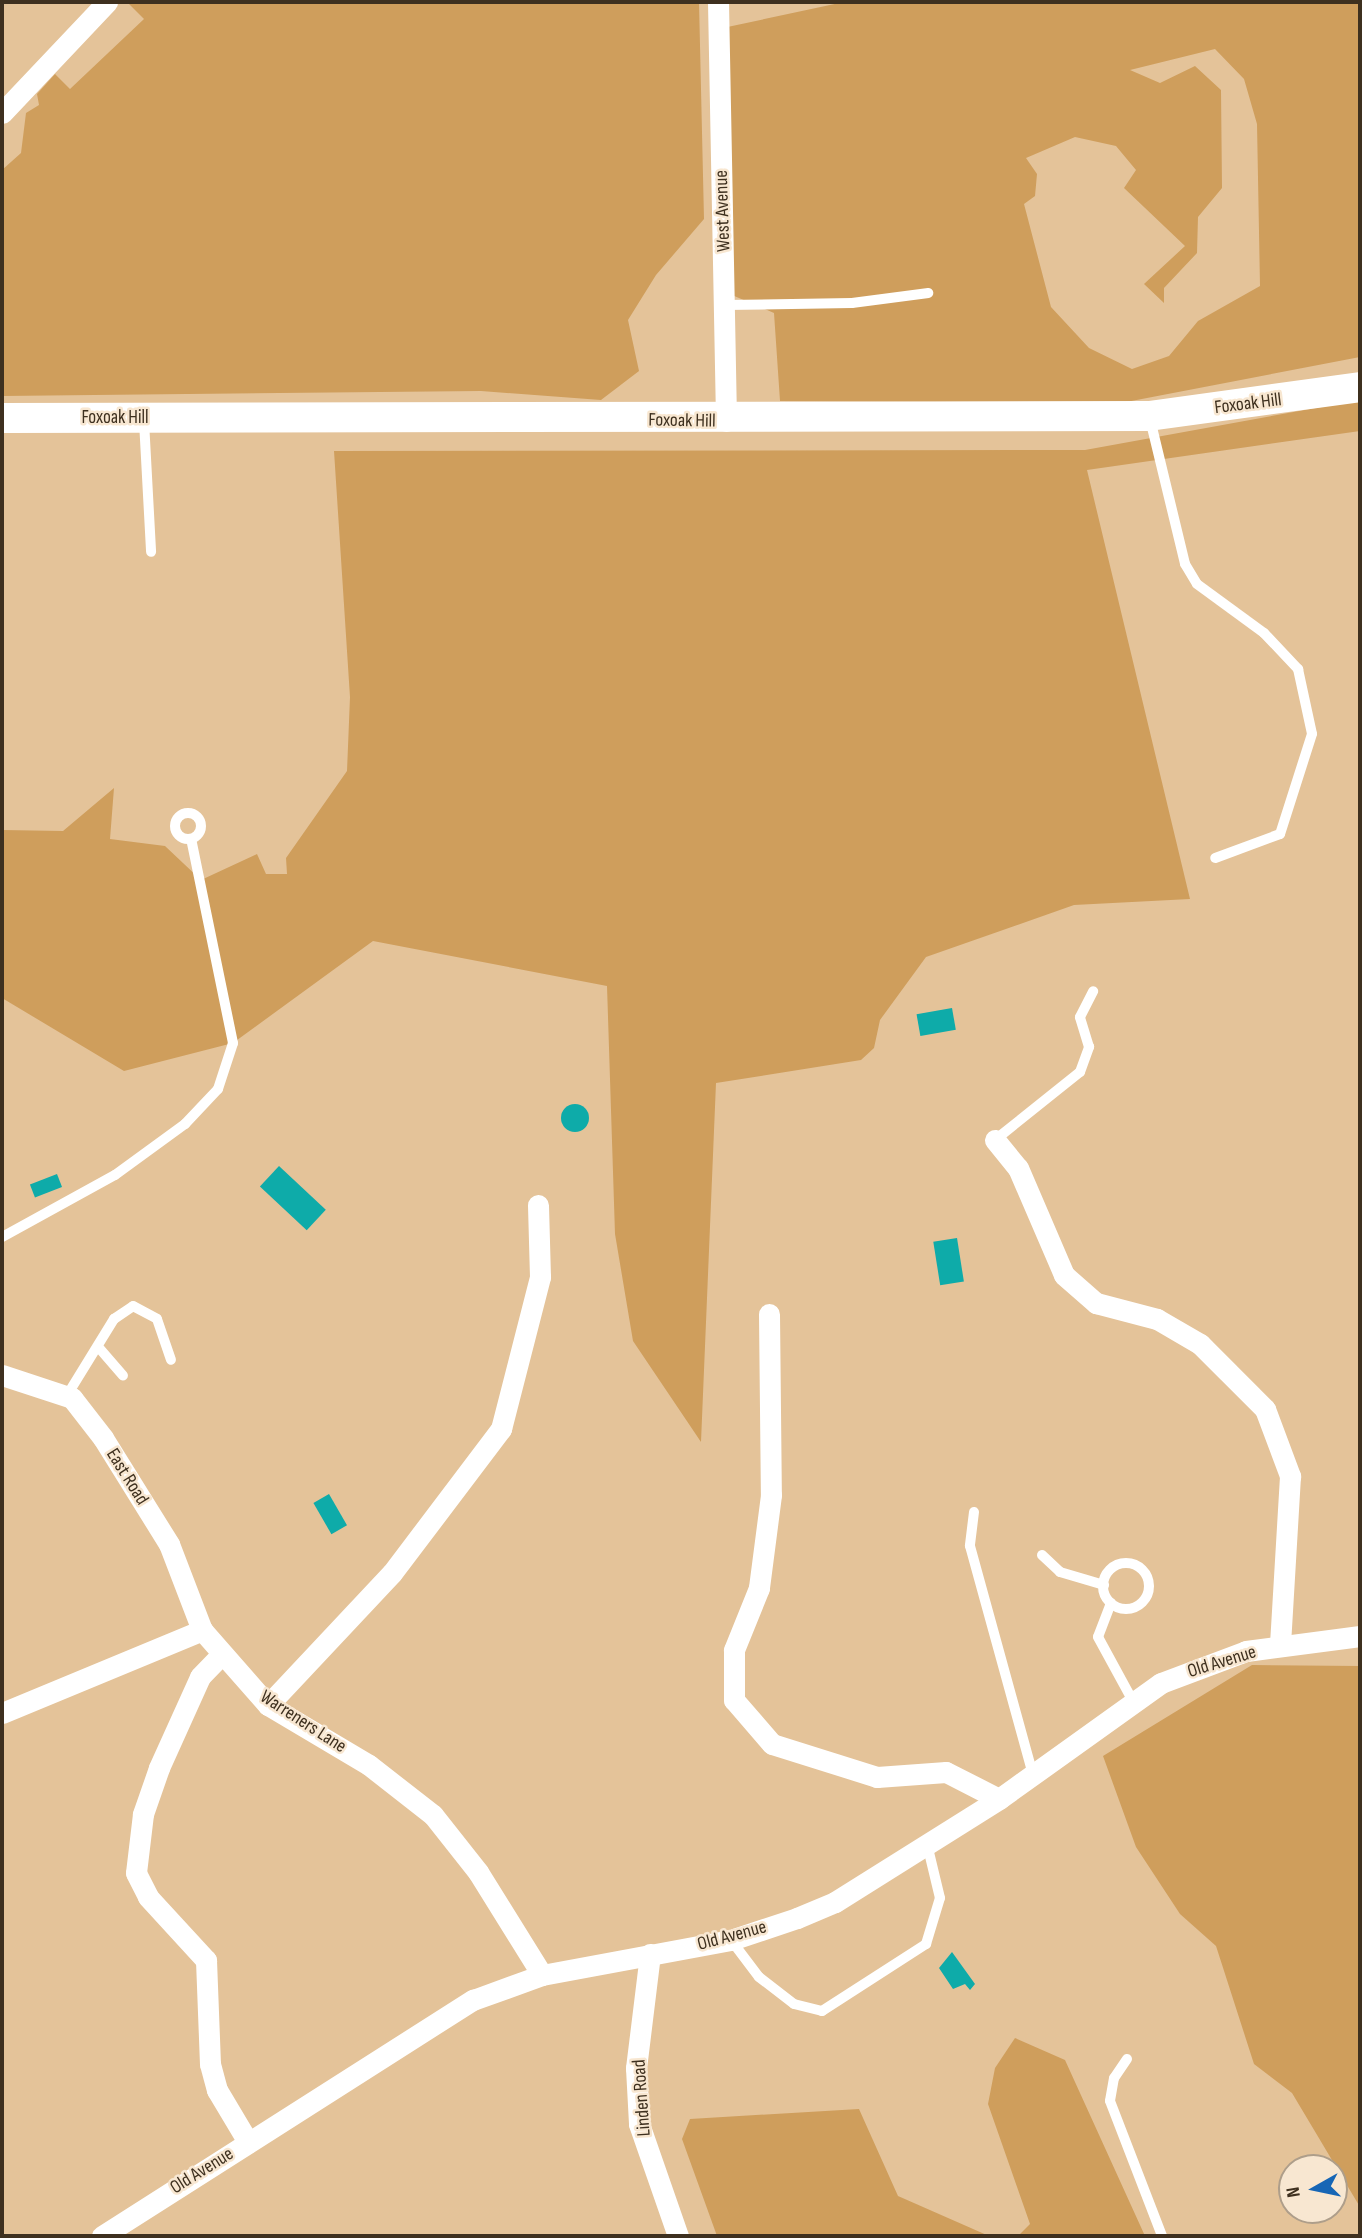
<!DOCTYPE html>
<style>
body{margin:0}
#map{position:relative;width:1362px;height:2238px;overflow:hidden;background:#e4c399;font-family:"Sofia Sans Condensed",sans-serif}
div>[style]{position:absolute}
.green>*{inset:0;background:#cf9e5c}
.water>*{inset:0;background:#0eaba9;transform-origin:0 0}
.round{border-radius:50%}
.service>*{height:10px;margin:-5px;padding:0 5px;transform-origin:5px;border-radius:5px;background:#fff}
.service>.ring{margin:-5px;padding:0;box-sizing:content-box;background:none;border:10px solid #fff;border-radius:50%}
.minor>*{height:21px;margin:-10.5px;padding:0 10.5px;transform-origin:10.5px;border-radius:10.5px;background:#fff}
.secondary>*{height:30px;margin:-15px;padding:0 15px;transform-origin:15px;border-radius:15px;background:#fff}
span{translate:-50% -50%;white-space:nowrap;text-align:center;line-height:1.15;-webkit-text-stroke:5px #f8e7d1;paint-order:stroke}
.street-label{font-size:19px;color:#3e301f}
.frame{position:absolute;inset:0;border:4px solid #3e301f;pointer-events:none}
.north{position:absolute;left:1278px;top:2154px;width:70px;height:70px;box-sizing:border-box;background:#f8e7d1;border:2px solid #ae9e8a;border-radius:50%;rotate:261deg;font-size:19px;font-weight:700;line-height:28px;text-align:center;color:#3e301f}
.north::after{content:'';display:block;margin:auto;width:24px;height:32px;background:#1766b5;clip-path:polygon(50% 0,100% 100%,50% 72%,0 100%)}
</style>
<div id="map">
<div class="green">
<i style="clip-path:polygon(127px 2px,699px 2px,704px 219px,656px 275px,628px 320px,639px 371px,601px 400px,481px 391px,2px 396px,2px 170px,21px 153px,26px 113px,39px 105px,37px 94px,55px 74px,70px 89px,144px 19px)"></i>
<i style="clip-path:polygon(evenodd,844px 2px,1360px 2px,1360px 357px,1121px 403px,780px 401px,774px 313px,725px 292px,718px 29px,844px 2px,1215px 49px,1244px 79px,1257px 124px,1260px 286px,1198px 321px,1169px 356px,1132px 369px,1089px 348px,1051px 307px,1024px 204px,1035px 196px,1037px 174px,1026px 158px,1075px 137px,1116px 146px,1136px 170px,1124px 188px,1185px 246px,1144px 284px,1164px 303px,1164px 288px,1197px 253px,1198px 217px,1222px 188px,1221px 90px,1195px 66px,1160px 83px,1130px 70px,1215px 49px)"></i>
<i style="clip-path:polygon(1360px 400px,1360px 431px,1087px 470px,1190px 899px,1074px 905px,926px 957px,880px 1020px,874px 1048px,861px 1060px,716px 1083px,701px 1442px,633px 1341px,615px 1234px,607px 986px,373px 941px,233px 1043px,124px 1071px,2px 998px,2px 830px,63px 831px,114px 788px,110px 839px,165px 846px,201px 880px,257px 854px,266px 874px,287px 874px,286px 858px,347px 771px,350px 697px,334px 451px,1085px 450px)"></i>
<i style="clip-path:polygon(1252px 1665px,1360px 1666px,1360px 2207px,1292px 2093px,1254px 2064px,1216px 1946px,1180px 1914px,1136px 1847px,1103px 1756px)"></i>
<i style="clip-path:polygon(1015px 2038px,1065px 2060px,1145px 2236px,1018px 2236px,1030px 2224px,988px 2104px,995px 2068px)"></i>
<i style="clip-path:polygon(859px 2109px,898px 2196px,989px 2236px,717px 2236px,682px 2139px,690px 2119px)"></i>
</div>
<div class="water">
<i style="left:952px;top:1008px;width:22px;height:36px;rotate:80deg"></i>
<i class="round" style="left:561px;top:1104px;width:28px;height:28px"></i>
<i style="left:279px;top:1166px;width:64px;height:28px;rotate:43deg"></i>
<i style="left:57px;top:1174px;width:14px;height:29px;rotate:69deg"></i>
<i style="left:957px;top:1238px;width:44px;height:24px;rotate:81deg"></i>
<i style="left:329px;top:1494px;width:36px;height:18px;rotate:60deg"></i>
<i style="clip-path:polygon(952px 1952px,975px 1984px,970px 1990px,965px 1984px,953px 1989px,939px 1968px)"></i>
</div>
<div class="service">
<i style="left:725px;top:305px;width:127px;rotate:-0.9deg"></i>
<i style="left:852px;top:303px;width:77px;rotate:-7.5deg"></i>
<i style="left:1150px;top:419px;width:149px;rotate:76.4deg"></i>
<i style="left:1185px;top:564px;width:23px;rotate:59deg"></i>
<i style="left:1197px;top:584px;width:83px;rotate:36.2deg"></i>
<i style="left:1264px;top:633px;width:50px;rotate:46.6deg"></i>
<i style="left:1298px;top:669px;width:66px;rotate:77.8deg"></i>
<i style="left:1312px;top:734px;width:105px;rotate:107.7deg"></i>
<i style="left:1280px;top:834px;width:69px;rotate:159.7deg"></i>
<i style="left:144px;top:421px;width:131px;rotate:86.9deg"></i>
<i class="ring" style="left:175px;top:813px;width:16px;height:16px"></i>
<i style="left:995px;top:1140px;width:109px;rotate:-38.7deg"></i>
<i style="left:1080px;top:1072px;width:27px;rotate:-70deg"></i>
<i style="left:1089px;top:1047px;width:31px;rotate:-107deg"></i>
<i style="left:1080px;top:1017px;width:29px;rotate:-63deg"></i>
<i style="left:2px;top:1237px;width:129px;rotate:-28.8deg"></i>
<i style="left:115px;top:1175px;width:87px;rotate:-36.1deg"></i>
<i style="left:185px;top:1124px;width:48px;rotate:-46.7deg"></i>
<i style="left:218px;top:1089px;width:48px;rotate:-71.9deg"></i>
<i style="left:233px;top:1043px;width:208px;rotate:-101.6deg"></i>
<i style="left:100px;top:1349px;width:35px;rotate:49deg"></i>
<i style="left:66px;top:1397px;width:92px;rotate:-58.4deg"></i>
<i style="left:114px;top:1319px;width:23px;rotate:-34deg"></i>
<i style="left:133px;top:1306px;width:27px;rotate:28deg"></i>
<i style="left:157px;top:1319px;width:43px;rotate:71.1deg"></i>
<i style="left:974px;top:1512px;width:34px;rotate:97deg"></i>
<i style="left:970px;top:1546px;width:237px;rotate:74.6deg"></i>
<i style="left:1042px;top:1555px;width:25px;rotate:43deg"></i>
<i style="left:1060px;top:1572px;width:46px;rotate:16.5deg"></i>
<i class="ring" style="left:1103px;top:1563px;width:36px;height:36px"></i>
<i style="left:1111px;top:1603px;width:36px;rotate:111deg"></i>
<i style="left:1098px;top:1637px;width:75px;rotate:61.4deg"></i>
<i style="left:731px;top:1940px;width:46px;rotate:52.9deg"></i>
<i style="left:759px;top:1977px;width:44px;rotate:37.6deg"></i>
<i style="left:794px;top:2004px;width:29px;rotate:14deg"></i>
<i style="left:822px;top:2011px;width:124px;rotate:-32.8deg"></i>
<i style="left:926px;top:1944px;width:48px;rotate:-73.1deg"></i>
<i style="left:940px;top:1898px;width:56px;rotate:-103.5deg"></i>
<i style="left:1127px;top:2059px;width:23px;rotate:124deg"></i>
<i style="left:1114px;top:2078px;width:23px;rotate:100deg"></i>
<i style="left:1110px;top:2101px;width:145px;rotate:68.9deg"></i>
</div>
<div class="minor">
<i style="left:718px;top:2px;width:419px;rotate:88.9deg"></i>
<i style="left:2px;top:113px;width:153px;rotate:-46.6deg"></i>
<i style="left:995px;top:1140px;width:36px;rotate:51deg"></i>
<i style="left:1018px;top:1168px;width:116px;rotate:66.7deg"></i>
<i style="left:1064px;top:1275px;width:43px;rotate:41.2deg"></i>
<i style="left:1096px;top:1303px;width:63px;rotate:14.7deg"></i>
<i style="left:1157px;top:1319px;width:50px;rotate:30.2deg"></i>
<i style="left:1200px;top:1344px;width:92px;rotate:45deg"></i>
<i style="left:1265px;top:1409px;width:72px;rotate:69.5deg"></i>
<i style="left:1290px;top:1476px;width:170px;rotate:93.4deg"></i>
<i style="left:769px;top:1314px;width:181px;rotate:89.4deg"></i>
<i style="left:771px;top:1495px;width:94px;rotate:97.4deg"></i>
<i style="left:759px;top:1588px;width:67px;rotate:112deg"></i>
<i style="left:734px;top:1650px;width:50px;rotate:90deg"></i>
<i style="left:734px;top:1700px;width:58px;rotate:49.2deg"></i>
<i style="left:772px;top:1744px;width:110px;rotate:17.4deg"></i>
<i style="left:877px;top:1777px;width:69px;rotate:-4.1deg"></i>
<i style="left:946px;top:1772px;width:59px;rotate:27deg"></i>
<i style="left:2px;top:1375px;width:74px;rotate:18.2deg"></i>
<i style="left:72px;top:1398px;width:51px;rotate:52.2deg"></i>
<i style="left:103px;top:1438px;width:125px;rotate:58.1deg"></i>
<i style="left:169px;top:1544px;width:92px;rotate:69deg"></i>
<i style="left:221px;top:1655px;width:30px;rotate:134deg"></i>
<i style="left:200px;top:1677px;width:100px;rotate:114.3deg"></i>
<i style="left:159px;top:1768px;width:49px;rotate:109.2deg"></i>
<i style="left:143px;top:1814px;width:59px;rotate:96.8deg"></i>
<i style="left:136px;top:1873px;width:27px;rotate:63deg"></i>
<i style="left:148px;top:1897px;width:86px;rotate:47.4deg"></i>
<i style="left:206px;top:1960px;width:104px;rotate:87.8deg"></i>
<i style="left:210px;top:2064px;width:27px;rotate:75deg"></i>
<i style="left:217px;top:2090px;width:61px;rotate:59.2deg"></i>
<i style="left:268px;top:1705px;width:181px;rotate:-46.8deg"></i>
<i style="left:392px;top:1573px;width:181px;rotate:-52.9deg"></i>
<i style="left:501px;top:1429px;width:157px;rotate:-75.6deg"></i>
<i style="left:540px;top:1277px;width:72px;rotate:-91.6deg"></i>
<i style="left:2px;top:1713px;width:217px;rotate:-22.5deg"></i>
<i style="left:202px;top:1630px;width:100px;rotate:48.7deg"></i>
<i style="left:268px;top:1705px;width:117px;rotate:30.7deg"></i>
<i style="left:369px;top:1765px;width:81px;rotate:38deg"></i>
<i style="left:433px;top:1815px;width:73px;rotate:51.7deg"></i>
<i style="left:478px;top:1872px;width:121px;rotate:58.1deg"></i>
<i style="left:650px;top:1954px;width:115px;rotate:97deg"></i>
<i style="left:636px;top:2068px;width:56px;rotate:86.9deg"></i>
<i style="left:639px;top:2124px;width:119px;rotate:70.8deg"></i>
<i style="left:102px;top:2236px;width:440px;rotate:-32.5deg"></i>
<i style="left:473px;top:2000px;width:73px;rotate:-19.9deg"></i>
<i style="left:542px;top:1975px;width:192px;rotate:-10.5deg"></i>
<i style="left:731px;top:1940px;width:70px;rotate:-18.4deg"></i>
<i style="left:797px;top:1918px;width:41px;rotate:-22.8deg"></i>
<i style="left:835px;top:1902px;width:194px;rotate:-32.1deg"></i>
<i style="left:999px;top:1799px;width:199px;rotate:-35.6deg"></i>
<i style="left:1161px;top:1683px;width:91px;rotate:-20.6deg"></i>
<i style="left:1246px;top:1651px;width:115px;rotate:-7.5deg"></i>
</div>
<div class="secondary">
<i style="left:2px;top:418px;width:1147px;rotate:-0.1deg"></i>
<i style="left:1149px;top:416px;width:213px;rotate:-7.8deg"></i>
</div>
<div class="street-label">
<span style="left:723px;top:211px;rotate:-92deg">West Avenue</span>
<span style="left:1248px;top:404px;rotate:-7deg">Foxoak Hill</span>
<span style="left:115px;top:418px">Foxoak Hill</span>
<span style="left:682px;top:421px;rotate:1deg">Foxoak Hill</span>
<span style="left:127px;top:1477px;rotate:58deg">East Road</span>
<span style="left:1222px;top:1662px;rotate:-17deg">Old Avenue</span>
<span style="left:303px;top:1722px;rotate:33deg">Warreners Lane</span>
<span style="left:732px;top:1936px;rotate:-15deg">Old Avenue</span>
<span style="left:642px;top:2098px;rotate:-94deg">Linden Road</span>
<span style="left:202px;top:2171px;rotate:-32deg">Old Avenue</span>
</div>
<div class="frame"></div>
<div class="north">N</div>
</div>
